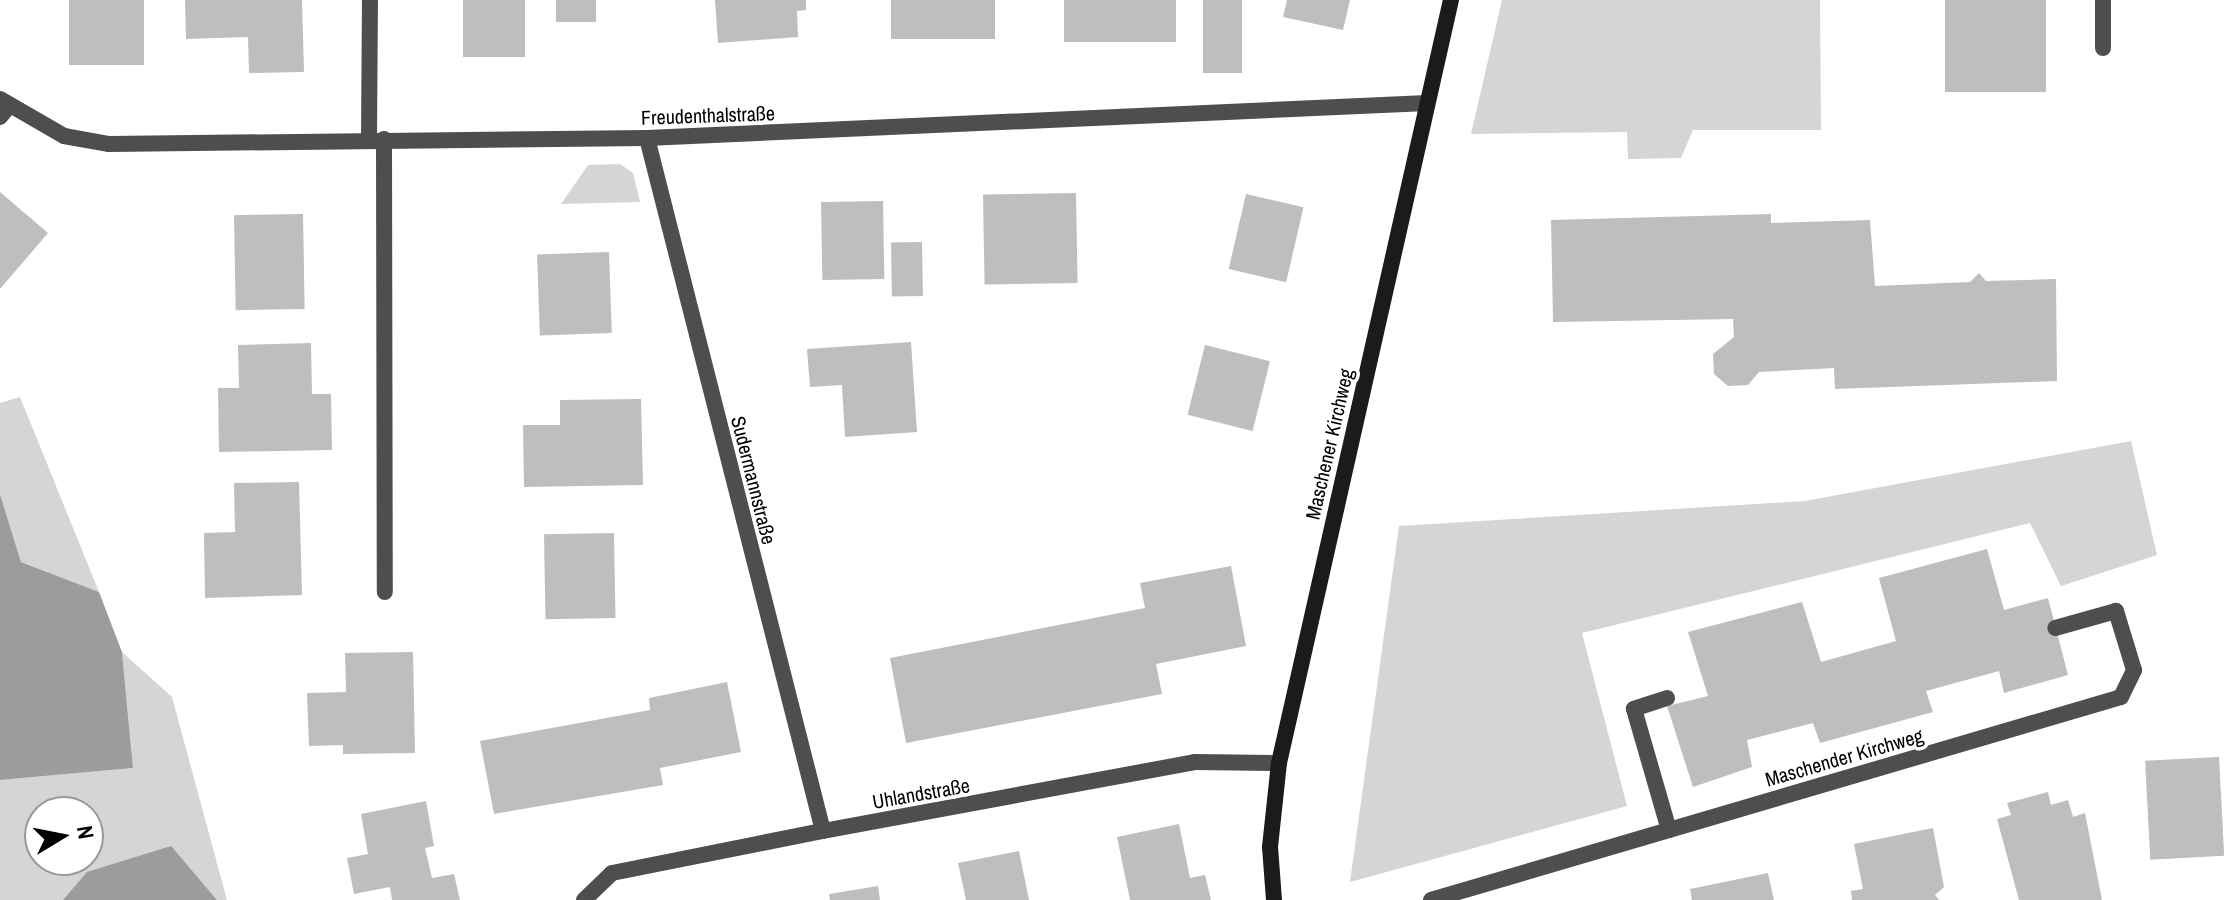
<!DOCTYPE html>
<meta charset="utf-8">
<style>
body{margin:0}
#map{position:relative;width:2228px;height:900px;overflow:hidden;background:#fff;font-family:"Archivo Narrow",sans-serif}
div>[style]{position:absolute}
.green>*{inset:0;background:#d5d5d5}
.water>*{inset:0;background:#9c9c9c}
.building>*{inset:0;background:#bebebe;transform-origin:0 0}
.lane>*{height:16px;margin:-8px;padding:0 8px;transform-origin:8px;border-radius:8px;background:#4e4e4e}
.street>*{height:16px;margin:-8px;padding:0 8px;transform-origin:8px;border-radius:8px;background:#4e4e4e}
.secondary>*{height:16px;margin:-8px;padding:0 8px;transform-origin:8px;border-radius:8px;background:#1b1b1b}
span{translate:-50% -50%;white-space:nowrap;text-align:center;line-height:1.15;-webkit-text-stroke:7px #fff;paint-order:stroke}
.street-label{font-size:20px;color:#000}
.north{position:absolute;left:24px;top:796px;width:80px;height:80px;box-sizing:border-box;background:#fff;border:2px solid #999;border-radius:50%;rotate:80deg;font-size:22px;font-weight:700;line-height:32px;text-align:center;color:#000}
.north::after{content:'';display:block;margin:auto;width:28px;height:36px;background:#000;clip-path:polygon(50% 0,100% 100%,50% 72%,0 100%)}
</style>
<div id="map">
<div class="green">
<i style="clip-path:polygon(1502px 0,1820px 0,1821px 130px,1693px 130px,1681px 158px,1628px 159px,1627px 132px,1471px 134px)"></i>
<i style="clip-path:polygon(620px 164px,633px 173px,640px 202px,561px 204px,588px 165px)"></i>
<i style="clip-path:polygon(20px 397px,99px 592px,21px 562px,0 494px,0 403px)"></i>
<i style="clip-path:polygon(2131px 441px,2157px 555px,2061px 586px,2030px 523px,1582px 633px,1627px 806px,1350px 882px,1399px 526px,1805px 501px)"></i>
<i style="clip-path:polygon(evenodd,122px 652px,172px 697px,227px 900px,217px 900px,170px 846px,63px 900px,0 900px,0 780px,133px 768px,122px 652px,40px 812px,88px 812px,88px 860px,40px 860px,40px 812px)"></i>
</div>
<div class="water">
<i style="clip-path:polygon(0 494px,21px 562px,99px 592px,122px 652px,133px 768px,0 780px)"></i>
<i style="clip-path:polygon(171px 846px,217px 900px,63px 900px,87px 872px)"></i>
</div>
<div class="building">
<i style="left:69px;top:0;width:75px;height:65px"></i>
<i style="clip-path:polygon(185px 0,302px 0,304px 72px,249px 73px,248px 37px,186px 39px)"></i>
<i style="left:463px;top:0;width:62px;height:57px"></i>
<i style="left:556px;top:0;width:40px;height:22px"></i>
<i style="clip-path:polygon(715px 0,806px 0,806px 10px,797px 11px,798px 37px,718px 43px)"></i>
<i style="left:891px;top:0;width:104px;height:39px"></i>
<i style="left:1064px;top:0;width:112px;height:42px"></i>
<i style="left:1203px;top:0;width:39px;height:73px"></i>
<i style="clip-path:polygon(1287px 0,1350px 0,1343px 30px,1283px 17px)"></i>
<i style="left:1945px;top:0;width:101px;height:92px"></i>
<i style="clip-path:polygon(0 192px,48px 233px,0 289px)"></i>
<i style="left:1076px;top:193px;width:90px;height:93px;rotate:89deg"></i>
<i style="left:1246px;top:194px;width:59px;height:77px;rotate:13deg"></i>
<i style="left:883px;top:201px;width:78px;height:62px;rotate:89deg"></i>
<i style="left:303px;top:214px;width:95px;height:69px;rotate:89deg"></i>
<i style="clip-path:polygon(1771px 214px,1771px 223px,1870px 220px,1875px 286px,1970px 282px,1979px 273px,1986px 281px,2056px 279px,2057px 381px,1835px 389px,1834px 368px,1759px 372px,1748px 385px,1728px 386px,1714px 374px,1713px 354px,1734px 337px,1733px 319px,1553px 322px,1551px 220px)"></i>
<i style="left:922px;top:242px;width:54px;height:31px;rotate:89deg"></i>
<i style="left:609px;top:252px;width:81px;height:72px;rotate:88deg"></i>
<i style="clip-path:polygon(911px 342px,917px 432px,845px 437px,842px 385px,810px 387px,807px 349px)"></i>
<i style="clip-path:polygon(311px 343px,312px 394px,331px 394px,332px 450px,219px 452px,218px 388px,239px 388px,238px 345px)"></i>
<i style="left:1205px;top:345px;width:67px;height:72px;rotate:14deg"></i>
<i style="clip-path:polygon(641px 399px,643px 485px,524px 487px,523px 425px,560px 425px,560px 400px)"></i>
<i style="clip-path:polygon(299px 482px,302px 595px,205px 598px,204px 533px,235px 532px,234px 483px)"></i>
<i style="left:614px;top:533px;width:85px;height:70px;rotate:89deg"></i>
<i style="clip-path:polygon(1987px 549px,2004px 610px,2048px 598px,2068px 675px,2004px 693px,1999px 671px,1926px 691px,1933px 712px,1820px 743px,1813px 723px,1747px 740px,1752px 767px,1693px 787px,1667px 706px,1708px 696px,1688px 632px,1802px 602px,1821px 662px,1896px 641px,1879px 578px)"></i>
<i style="clip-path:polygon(1231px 566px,1246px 646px,1156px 664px,1162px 694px,906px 743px,890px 658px,1145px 608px,1140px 583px)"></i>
<i style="clip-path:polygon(413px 652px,415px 753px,343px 754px,343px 745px,309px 746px,307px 693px,346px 692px,345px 653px)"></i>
<i style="clip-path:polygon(727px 682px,741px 752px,660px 768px,663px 785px,494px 814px,480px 741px,650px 710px,649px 698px)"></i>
<i style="left:2219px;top:757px;width:99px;height:74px;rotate:87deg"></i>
<i style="clip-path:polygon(2048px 792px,2051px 805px,2068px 800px,2073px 817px,2085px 813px,2102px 900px,2019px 900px,1997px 819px,2011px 815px,2007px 803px)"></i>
<i style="clip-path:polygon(426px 801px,434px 846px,425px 848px,432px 878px,454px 874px,460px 900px,392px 900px,390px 887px,354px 894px,347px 858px,368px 854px,361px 814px)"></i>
<i style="clip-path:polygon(1179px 824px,1190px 878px,1205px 875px,1211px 900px,1130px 900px,1117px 837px)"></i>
<i style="clip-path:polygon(1933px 828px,1944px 887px,1935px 895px,1939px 900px,1852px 900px,1851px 891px,1863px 889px,1854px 844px)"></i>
<i style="clip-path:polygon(1019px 851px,1029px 900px,966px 900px,958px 863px)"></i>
<i style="clip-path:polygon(1768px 873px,1774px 900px,1692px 900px,1690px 889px)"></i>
<i style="clip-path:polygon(878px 886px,880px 900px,830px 900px,829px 894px)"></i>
</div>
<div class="lane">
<i style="left:2103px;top:0;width:48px;rotate:90deg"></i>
<i style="left:0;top:117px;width:13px;rotate:-51deg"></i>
<i style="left:384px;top:139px;width:453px;rotate:89.9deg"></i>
<i style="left:1667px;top:698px;width:35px;rotate:162deg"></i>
<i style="left:1634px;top:709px;width:126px;rotate:73.9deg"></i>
<i style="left:1431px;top:900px;width:719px;rotate:-16.39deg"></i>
<i style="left:2121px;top:697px;width:30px;rotate:-64deg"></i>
<i style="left:2134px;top:670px;width:62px;rotate:-107deg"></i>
<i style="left:2116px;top:611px;width:63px;rotate:164.4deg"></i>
</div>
<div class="street">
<i style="left:0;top:99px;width:74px;rotate:30deg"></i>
<i style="left:64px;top:136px;width:46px;rotate:10.1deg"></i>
<i style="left:109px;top:144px;width:538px;rotate:-0.64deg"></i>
<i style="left:647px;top:138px;width:781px;rotate:-2.57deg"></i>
<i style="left:369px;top:138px;width:138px;rotate:-89.6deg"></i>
<i style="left:647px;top:138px;width:715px;rotate:75.75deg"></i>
<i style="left:584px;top:900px;width:39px;rotate:-44deg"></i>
<i style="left:612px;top:873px;width:215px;rotate:-11.3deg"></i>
<i style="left:823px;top:831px;width:378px;rotate:-10.5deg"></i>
<i style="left:1195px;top:762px;width:84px;rotate:0.7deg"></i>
</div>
<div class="secondary">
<i style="left:1274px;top:900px;width:53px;rotate:-94.3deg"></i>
<i style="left:1270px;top:847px;width:84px;rotate:-83.9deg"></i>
<i style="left:1279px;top:763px;width:782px;rotate:-77.3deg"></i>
</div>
<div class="street-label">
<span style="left:708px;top:115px;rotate:-2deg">Freudenthalstraße</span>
<span style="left:1329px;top:444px;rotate:-77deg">Maschener Kirchweg</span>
<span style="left:754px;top:480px;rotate:76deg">Sudermannstraße</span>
<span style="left:1844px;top:757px;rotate:-16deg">Maschender Kirchweg</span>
<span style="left:921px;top:793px;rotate:-10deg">Uhlandstraße</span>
</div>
<div class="north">N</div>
</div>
